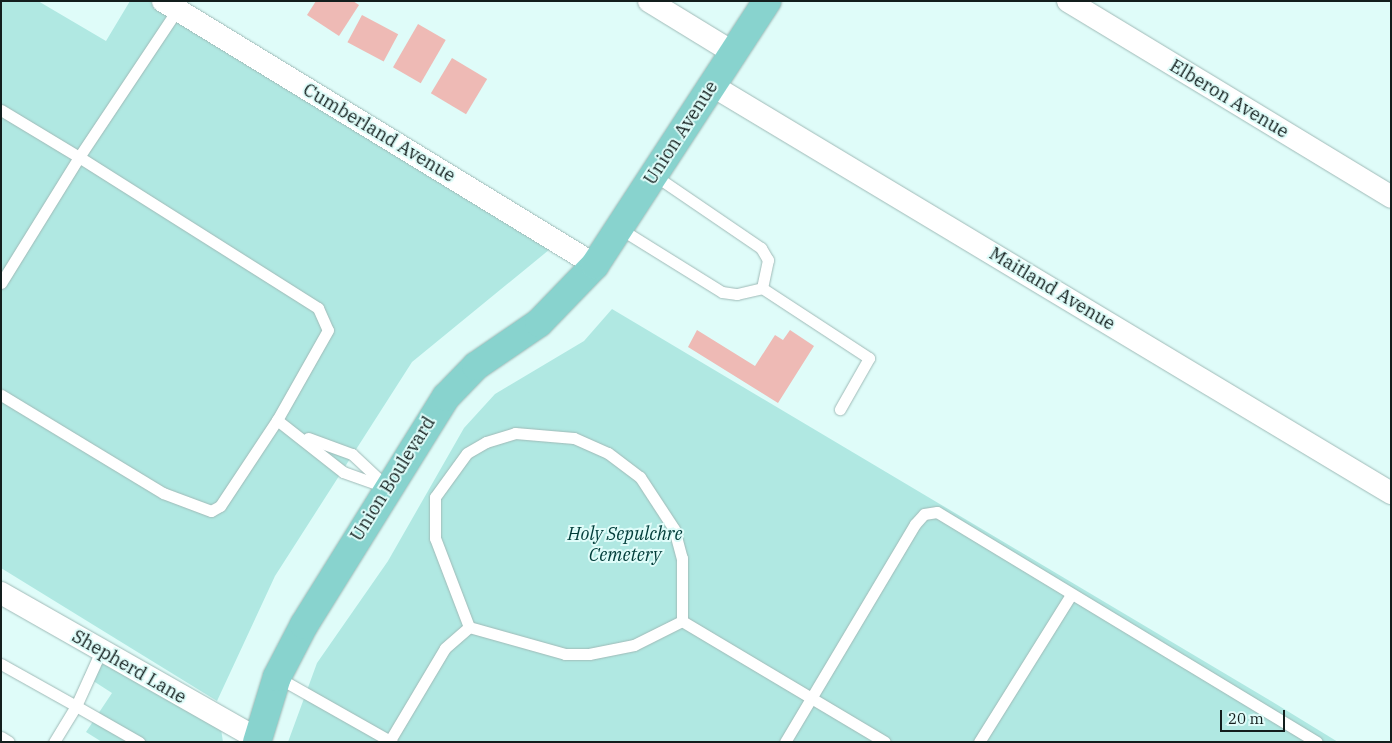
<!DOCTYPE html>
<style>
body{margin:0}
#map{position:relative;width:1392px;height:743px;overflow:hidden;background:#dffcf9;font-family:"IBM Plex Serif",serif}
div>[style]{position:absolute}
.green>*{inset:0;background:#b0e8e2}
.building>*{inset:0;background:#eebab5;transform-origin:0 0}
.roads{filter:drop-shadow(0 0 1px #9fbab7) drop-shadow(0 0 1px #9fbab7)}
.lane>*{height:11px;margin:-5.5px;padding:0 5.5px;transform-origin:5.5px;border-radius:5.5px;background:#fff}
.street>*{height:22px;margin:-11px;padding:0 11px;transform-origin:11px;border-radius:11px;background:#fff}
.primary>*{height:28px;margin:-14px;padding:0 14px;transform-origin:14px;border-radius:14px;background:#88d3ce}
span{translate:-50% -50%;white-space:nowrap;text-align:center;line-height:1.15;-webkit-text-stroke:4px #dffcf9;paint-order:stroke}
.street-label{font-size:18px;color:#131e1d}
.park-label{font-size:18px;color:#013c39;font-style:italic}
.frame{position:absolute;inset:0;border:2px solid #131e1d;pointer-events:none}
.scale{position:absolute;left:1220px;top:710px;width:65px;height:22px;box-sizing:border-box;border:2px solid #131e1d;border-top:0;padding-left:6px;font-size:15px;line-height:18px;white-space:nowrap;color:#131e1d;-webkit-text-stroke:4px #dffcf9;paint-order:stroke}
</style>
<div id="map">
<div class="green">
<i style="clip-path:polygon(1px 1px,38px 1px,106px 41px,130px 1px,163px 1px,555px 245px,412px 362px,275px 576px,217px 701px,1px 568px)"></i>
<i style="clip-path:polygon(612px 309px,1271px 701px,1338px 742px,288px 742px,317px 663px,388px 561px,464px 428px,495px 394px,584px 341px)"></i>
<i style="clip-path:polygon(96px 653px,221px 729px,223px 742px,102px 742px,86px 732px,112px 693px,84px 675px)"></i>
</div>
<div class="building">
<i style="clip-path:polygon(316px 1px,353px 1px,359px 5px,339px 36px,307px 15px)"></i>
<i style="left:362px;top:15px;width:41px;height:31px;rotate:28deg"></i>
<i style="left:418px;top:24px;width:32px;height:50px;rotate:30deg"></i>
<i style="left:452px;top:58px;width:41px;height:41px;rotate:31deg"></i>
<i style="clip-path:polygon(697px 330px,755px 366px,775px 335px,783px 340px,790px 330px,814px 346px,778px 403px,688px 347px)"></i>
</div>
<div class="roads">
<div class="lane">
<i style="left:1px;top:110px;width:91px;rotate:31.1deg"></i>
<i style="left:79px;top:157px;width:177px;rotate:-56.3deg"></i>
<i style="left:619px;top:228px;width:121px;rotate:31.9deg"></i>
<i style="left:722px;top:292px;width:15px;rotate:8deg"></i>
<i style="left:737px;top:294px;width:26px;rotate:-13deg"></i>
<i style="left:762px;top:288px;width:29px;rotate:-78deg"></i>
<i style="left:768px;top:260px;width:14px;rotate:-120deg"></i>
<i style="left:761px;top:248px;width:130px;rotate:-145.7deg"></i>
<i style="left:1px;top:283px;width:148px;rotate:-58.2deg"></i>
<i style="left:79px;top:157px;width:283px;rotate:32.3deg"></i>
<i style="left:318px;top:308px;width:24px;rotate:66deg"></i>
<i style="left:328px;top:330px;width:103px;rotate:119.5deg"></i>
<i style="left:277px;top:420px;width:103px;rotate:123.5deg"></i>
<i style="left:220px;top:506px;width:10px;rotate:151deg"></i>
<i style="left:211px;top:511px;width:51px;rotate:-159.4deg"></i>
<i style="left:163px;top:493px;width:189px;rotate:-148.8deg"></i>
<i style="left:762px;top:288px;width:128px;rotate:33.2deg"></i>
<i style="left:869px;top:358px;width:59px;rotate:119.6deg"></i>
<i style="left:277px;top:420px;width:84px;rotate:38.2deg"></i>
<i style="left:343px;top:472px;width:48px;rotate:19.6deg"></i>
<i style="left:308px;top:438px;width:47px;rotate:20deg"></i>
<i style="left:352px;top:454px;width:45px;rotate:43.2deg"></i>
<i style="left:682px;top:621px;width:236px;rotate:30.8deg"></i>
<i style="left:469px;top:627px;width:95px;rotate:-110.9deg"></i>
<i style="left:435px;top:538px;width:41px;rotate:-90deg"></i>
<i style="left:435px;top:497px;width:54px;rotate:-54deg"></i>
<i style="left:467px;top:453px;width:22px;rotate:-30deg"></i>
<i style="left:486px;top:442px;width:30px;rotate:-17deg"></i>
<i style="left:515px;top:433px;width:59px;rotate:4.8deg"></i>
<i style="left:574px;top:438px;width:37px;rotate:24deg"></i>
<i style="left:608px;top:453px;width:40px;rotate:37deg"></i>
<i style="left:640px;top:477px;width:62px;rotate:56.8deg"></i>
<i style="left:674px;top:529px;width:30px;rotate:75deg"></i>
<i style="left:682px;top:558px;width:63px;rotate:90deg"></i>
<i style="left:469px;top:627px;width:100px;rotate:15.7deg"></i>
<i style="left:565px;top:654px;width:24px"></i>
<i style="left:589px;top:654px;width:46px;rotate:-11.3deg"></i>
<i style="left:634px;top:645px;width:54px;rotate:-26.6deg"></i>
<i style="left:1px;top:664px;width:86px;rotate:29.2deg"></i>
<i style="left:76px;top:706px;width:60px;rotate:-65.6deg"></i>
<i style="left:277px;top:677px;width:132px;rotate:29.5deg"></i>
<i style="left:1px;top:737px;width:9px;rotate:32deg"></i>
<i style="left:54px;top:742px;width:42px;rotate:-58.6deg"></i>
<i style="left:76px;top:706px;width:73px;rotate:29.7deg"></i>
<i style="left:389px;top:742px;width:109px;rotate:-59.2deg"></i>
<i style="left:445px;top:648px;width:32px;rotate:-41deg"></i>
<i style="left:785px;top:742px;width:254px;rotate:-59.2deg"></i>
<i style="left:915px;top:524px;width:13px;rotate:-48deg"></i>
<i style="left:924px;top:514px;width:13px;rotate:-9deg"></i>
<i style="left:937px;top:512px;width:444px;rotate:31.2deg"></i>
<i style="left:979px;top:742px;width:173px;rotate:-58deg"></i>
</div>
<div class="street">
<i style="left:163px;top:1px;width:506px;rotate:31.43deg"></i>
<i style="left:649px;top:1px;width:100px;rotate:31.5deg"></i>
<i style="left:1068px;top:1px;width:378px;rotate:31.2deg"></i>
<i style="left:713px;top:86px;width:791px;rotate:30.98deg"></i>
<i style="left:1px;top:593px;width:296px;rotate:29.6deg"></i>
</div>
<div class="primary">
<i style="left:257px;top:742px;width:68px;rotate:-72.9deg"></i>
<i style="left:277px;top:677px;width:59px;rotate:-62.6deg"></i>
<i style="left:304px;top:625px;width:269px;rotate:-58.1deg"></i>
<i style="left:446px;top:397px;width:43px;rotate:-45.9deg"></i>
<i style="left:476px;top:366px;width:76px;rotate:-34.3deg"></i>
<i style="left:539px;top:323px;width:81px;rotate:-46deg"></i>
<i style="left:595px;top:265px;width:315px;rotate:-56.9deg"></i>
</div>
</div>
<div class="street-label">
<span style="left:1229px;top:99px;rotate:31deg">Elberon Avenue</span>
<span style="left:379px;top:133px;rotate:31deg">Cumberland Avenue</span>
<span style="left:681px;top:133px;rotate:-57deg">Union Avenue</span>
<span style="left:1052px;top:289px;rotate:31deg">Maitland Avenue</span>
<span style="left:393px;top:479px;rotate:-58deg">Union Boulevard</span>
<span style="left:129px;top:667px;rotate:30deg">Shepherd Lane</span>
</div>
<div class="park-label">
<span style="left:625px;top:545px">Holy Sepulchre<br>Cemetery</span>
</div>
<div class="frame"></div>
<div class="scale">20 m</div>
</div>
